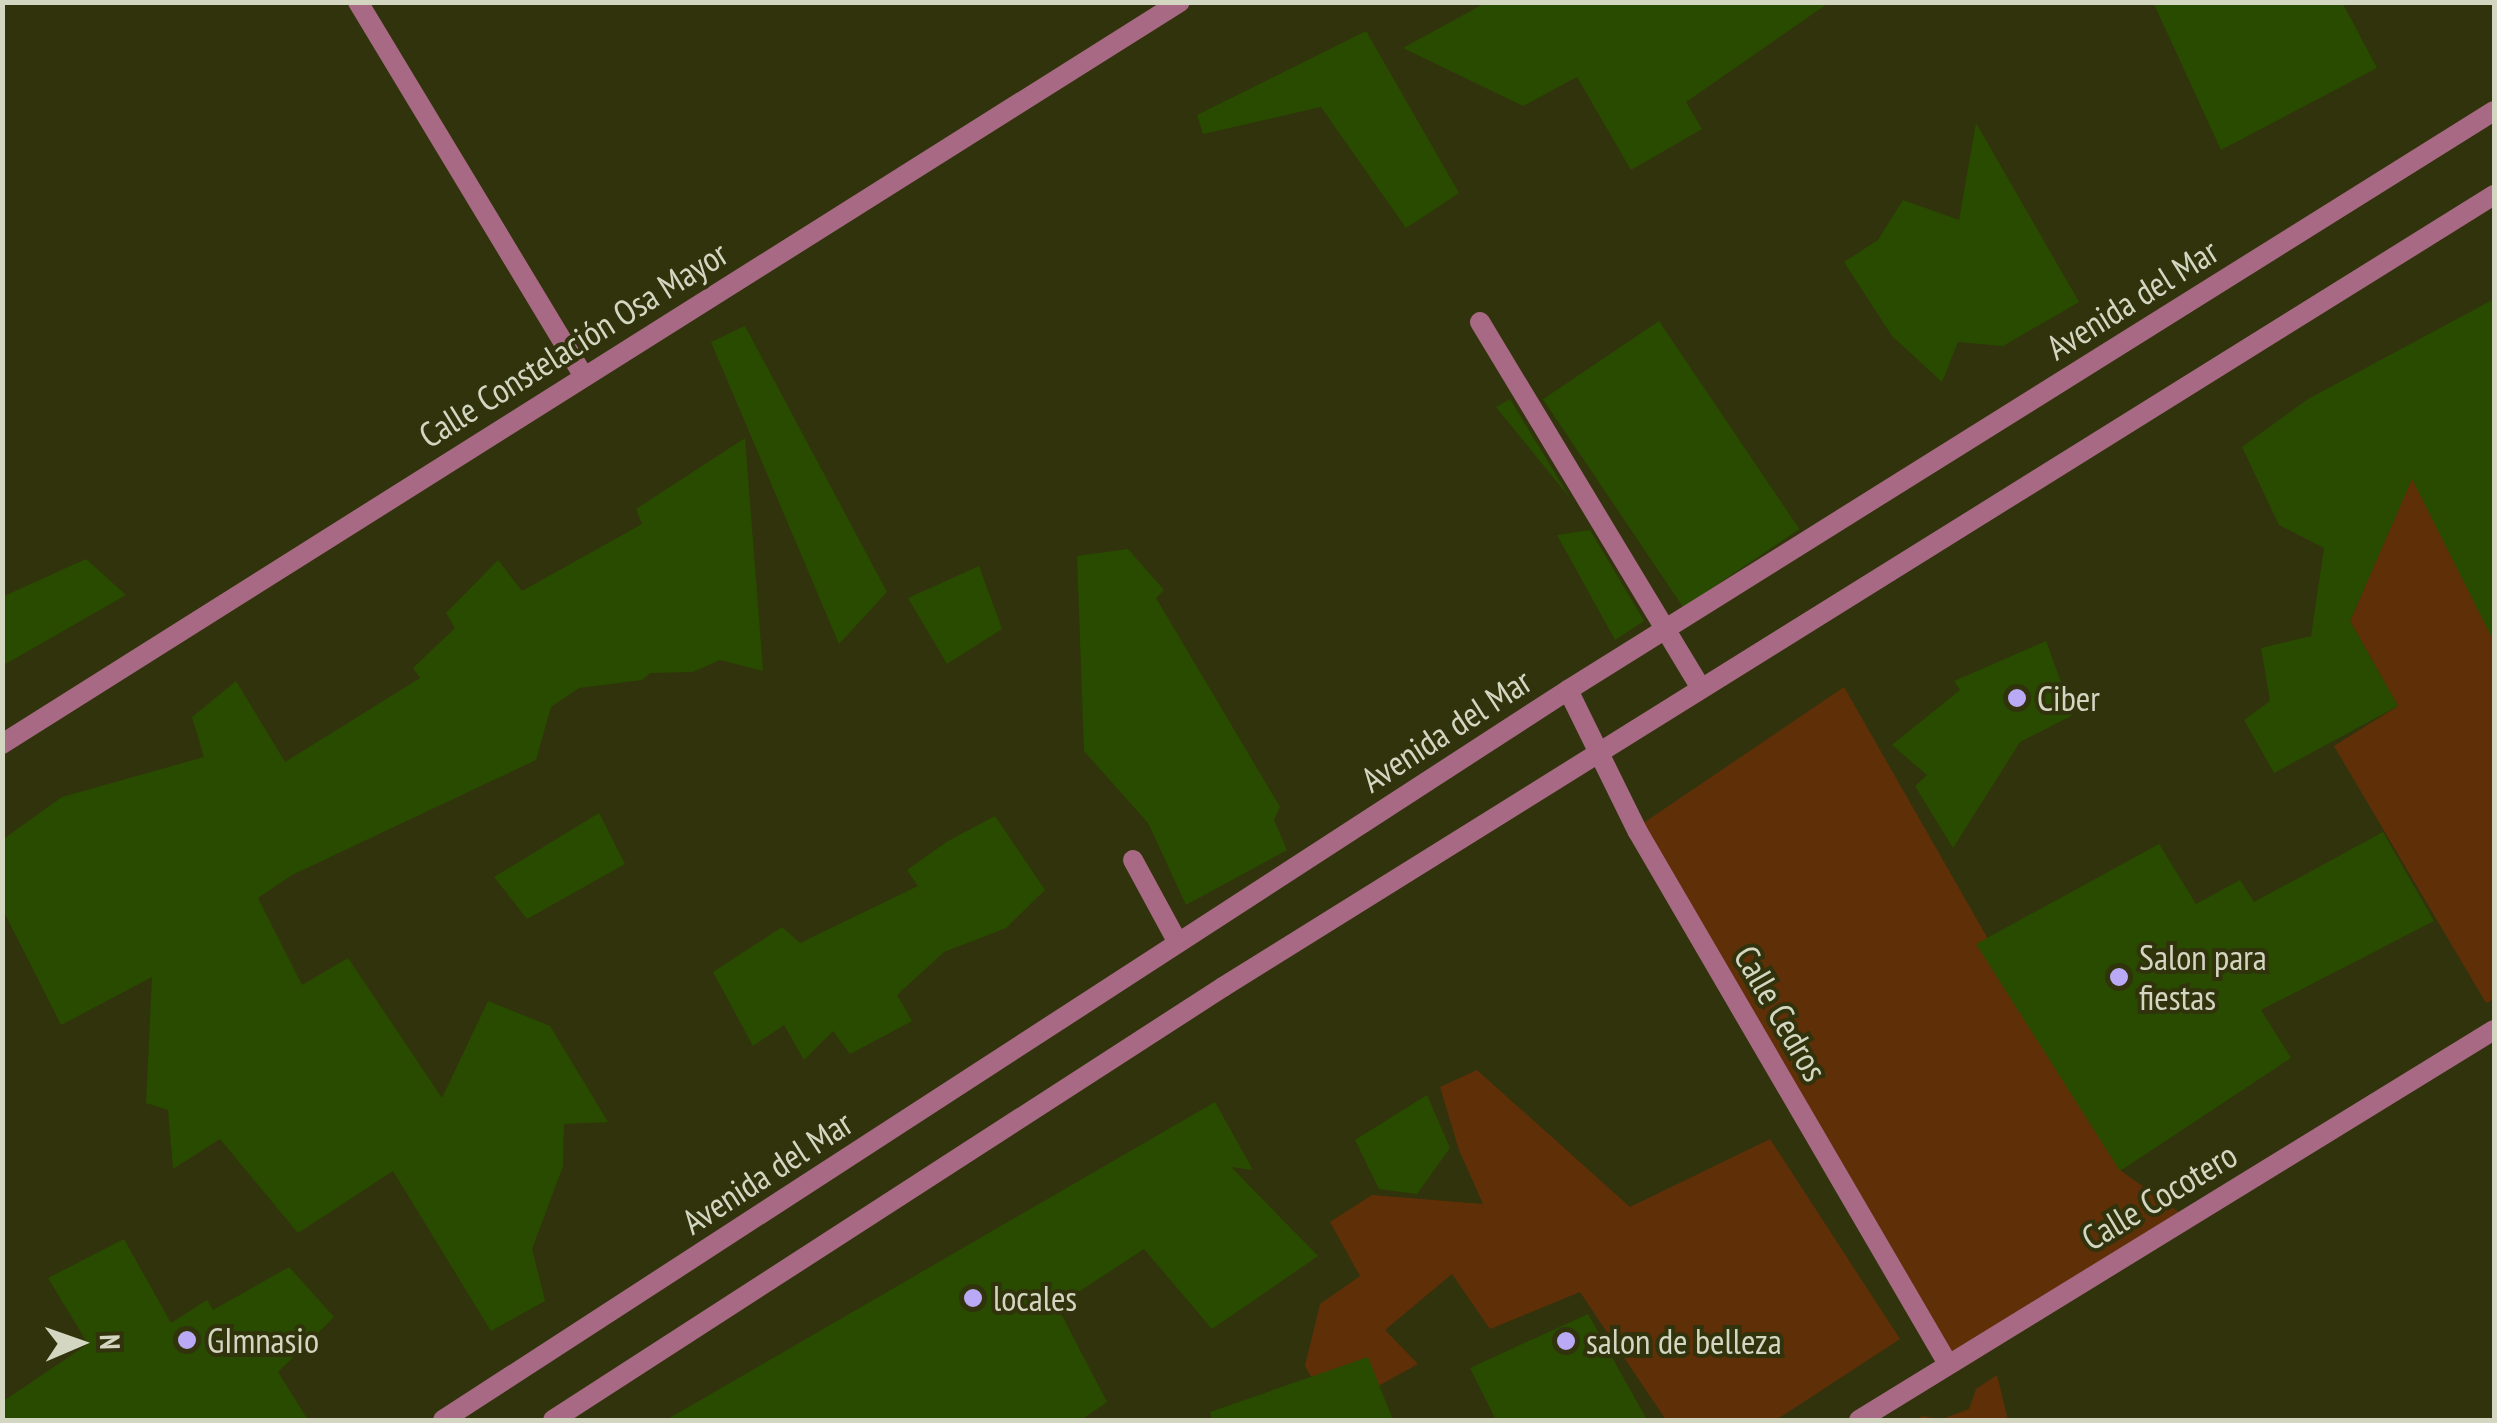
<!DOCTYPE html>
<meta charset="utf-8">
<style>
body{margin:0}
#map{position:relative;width:2497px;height:1423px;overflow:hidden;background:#31330c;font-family:"PT Sans Narrow",sans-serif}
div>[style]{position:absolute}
.green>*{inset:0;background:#5f2f08}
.building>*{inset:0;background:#284b00;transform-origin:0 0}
.street>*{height:20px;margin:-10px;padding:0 10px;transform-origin:10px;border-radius:10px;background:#a76983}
.dots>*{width:28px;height:28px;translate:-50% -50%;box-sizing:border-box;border:5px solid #31330c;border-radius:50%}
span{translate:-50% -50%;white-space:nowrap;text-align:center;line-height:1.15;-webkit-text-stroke:8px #31330c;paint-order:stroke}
.street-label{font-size:35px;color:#d3d6c1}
.poi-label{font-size:35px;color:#d3d6c1}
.left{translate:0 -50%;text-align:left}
.frame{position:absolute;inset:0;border:5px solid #d3d6c1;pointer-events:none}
.north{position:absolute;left:30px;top:1293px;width:100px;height:100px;-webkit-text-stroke:8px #31330c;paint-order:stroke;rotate:88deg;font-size:28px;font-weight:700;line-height:40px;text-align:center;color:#d3d6c1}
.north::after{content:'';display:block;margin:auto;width:35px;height:45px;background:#d3d6c1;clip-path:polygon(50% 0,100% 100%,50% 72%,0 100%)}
</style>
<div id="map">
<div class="green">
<i style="clip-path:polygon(2414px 473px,2482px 616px,2494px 609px,2494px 999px,2486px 1003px,2334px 746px,2398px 706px,2350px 621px)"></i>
<i style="clip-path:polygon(1844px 687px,2120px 1170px,2179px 1212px,1947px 1361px,1639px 826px)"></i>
<i style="clip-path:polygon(1477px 1070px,1630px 1207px,1770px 1139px,1900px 1339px,1776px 1420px,1666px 1420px,1580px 1292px,1490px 1329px,1452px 1274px,1385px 1330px,1418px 1364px,1331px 1412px,1305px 1366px,1320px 1304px,1360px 1276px,1330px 1222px,1372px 1195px,1483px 1204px,1459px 1150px,1440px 1087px)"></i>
<i style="clip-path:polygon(1997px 1375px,2008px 1420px,1919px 1420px,1921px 1416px,1942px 1419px,1969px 1409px,1976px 1389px)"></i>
</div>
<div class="building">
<i style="clip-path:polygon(1487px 2px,1830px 2px,1686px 102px,1702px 129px,1631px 170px,1577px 77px,1523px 106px,1403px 48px)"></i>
<i style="clip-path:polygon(2153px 2px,2342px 2px,2377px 68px,2221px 150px)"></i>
<i style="clip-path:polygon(1366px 31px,1459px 193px,1406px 228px,1321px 107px,1203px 134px,1197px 115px)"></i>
<i style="clip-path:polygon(1976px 123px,2079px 302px,2003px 346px,1958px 342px,1942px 382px,1892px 336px,1844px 262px,1878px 240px,1903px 200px,1959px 220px)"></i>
<i style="clip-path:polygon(2494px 299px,2494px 642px,2412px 479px,2350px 621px,2398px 706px,2274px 773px,2244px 720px,2270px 701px,2261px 648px,2311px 636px,2324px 548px,2279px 525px,2242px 447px,2308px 399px)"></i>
<i style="left:1659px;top:321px;width:251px;height:140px;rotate:56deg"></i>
<i style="clip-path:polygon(745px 326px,887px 592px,839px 644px,711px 342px)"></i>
<i style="clip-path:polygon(1510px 399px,1570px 498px,1496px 407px)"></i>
<i style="clip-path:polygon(745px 438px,763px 671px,720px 660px,693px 672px,650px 673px,642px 680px,579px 688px,551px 707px,536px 760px,292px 875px,258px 898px,302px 985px,348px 958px,442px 1098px,488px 1001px,550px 1026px,608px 1122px,564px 1124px,563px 1166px,532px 1249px,545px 1301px,491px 1331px,393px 1171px,298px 1233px,220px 1139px,173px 1169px,168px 1110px,146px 1103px,152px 977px,61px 1025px,2px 908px,2px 840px,62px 797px,204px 757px,192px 717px,236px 681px,285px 762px,420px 678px,413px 668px,455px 628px,446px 613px,498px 560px,522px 591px,642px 524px,636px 509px)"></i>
<i style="clip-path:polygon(1590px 530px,1644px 621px,1615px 640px,1557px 535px)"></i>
<i style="clip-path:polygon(1128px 549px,1164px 590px,1156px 598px,1280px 807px,1274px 820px,1287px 850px,1186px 905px,1148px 823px,1084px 751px,1077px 556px)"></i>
<i style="clip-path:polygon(86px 559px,126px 595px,2px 666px,2px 597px)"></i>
<i style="clip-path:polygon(979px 566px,1002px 629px,947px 664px,908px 598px)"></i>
<i style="clip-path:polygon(2046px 641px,2073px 715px,2020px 742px,1953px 848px,1915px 786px,1927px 775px,1892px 745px,1960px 690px,1954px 681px)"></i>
<i style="clip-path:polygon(599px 813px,625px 864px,527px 919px,494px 877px)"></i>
<i style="clip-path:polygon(995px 816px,1045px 890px,1006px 928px,944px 952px,897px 995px,912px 1021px,850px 1054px,833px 1031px,804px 1060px,784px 1025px,753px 1046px,713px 972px,782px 927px,800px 943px,918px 886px,907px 870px,948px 841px)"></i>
<i style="clip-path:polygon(2383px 832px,2434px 921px,2261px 1010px,2291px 1058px,2120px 1171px,1976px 944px,2159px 844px,2196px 904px,2240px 880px,2254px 902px)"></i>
<i style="clip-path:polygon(1427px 1095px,1450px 1148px,1417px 1194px,1379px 1189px,1355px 1140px)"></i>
<i style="clip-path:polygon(1215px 1102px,1253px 1170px,1231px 1167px,1318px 1256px,1212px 1329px,1144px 1249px,1057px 1306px,1107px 1402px,1081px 1420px,666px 1420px)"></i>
<i style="clip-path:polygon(124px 1239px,171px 1323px,207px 1300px,213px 1310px,289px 1267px,334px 1317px,278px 1372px,308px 1420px,2px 1420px,2px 1402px,88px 1344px,48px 1278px)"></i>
<i style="clip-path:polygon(1588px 1314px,1647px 1420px,1496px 1420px,1470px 1368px)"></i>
<i style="clip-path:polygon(1368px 1357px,1393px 1420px,1212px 1420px,1210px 1412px)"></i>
</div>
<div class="street">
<i style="left:358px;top:2px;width:436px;rotate:58.9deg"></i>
<i style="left:1480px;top:322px;width:428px;rotate:58.9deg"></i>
<i style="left:1568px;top:690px;width:158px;rotate:63.8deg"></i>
<i style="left:1638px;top:832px;width:616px;rotate:59.77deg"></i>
<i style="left:2px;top:744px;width:1392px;rotate:-32.21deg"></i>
<i style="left:1133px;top:860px;width:94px;rotate:61.5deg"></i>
<i style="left:443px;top:1420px;width:1341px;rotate:-32.98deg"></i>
<i style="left:1568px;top:690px;width:1092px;rotate:-32.02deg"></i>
<i style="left:553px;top:1420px;width:798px;rotate:-32.87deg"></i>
<i style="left:1223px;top:987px;width:1498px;rotate:-31.93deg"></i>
<i style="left:1859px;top:1420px;width:745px;rotate:-31.56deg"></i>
</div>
<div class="dots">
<i style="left:2017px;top:698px;background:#baaaf6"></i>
<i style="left:2119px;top:977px;background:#baaaf6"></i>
<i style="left:973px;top:1298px;background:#baaaf6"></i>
<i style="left:187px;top:1340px;background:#baaaf6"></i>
<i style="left:1566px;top:1341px;background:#baaaf6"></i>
</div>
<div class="street-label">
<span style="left:2132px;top:299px;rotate:-32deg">Avenida del Mar</span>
<span style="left:573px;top:344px;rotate:-32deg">Calle Constelación Osa Mayor</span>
<span style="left:1446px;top:730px;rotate:-33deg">Avenida del Mar</span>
<span style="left:1781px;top:1013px;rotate:60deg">Calle Cedros</span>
<span style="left:767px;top:1172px;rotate:-33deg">Avenida del Mar</span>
<span style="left:2159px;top:1196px;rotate:-31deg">Calle Cocotero</span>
</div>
<div class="poi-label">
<span class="left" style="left:2037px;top:698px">Ciber</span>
<span class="left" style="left:2139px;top:977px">Salon para<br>fiestas</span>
<span class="left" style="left:993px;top:1298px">locales</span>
<span class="left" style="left:207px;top:1340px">GImnasio</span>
<span class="left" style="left:1586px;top:1341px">salon de belleza</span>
</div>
<div class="frame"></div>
<div class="north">N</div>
</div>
